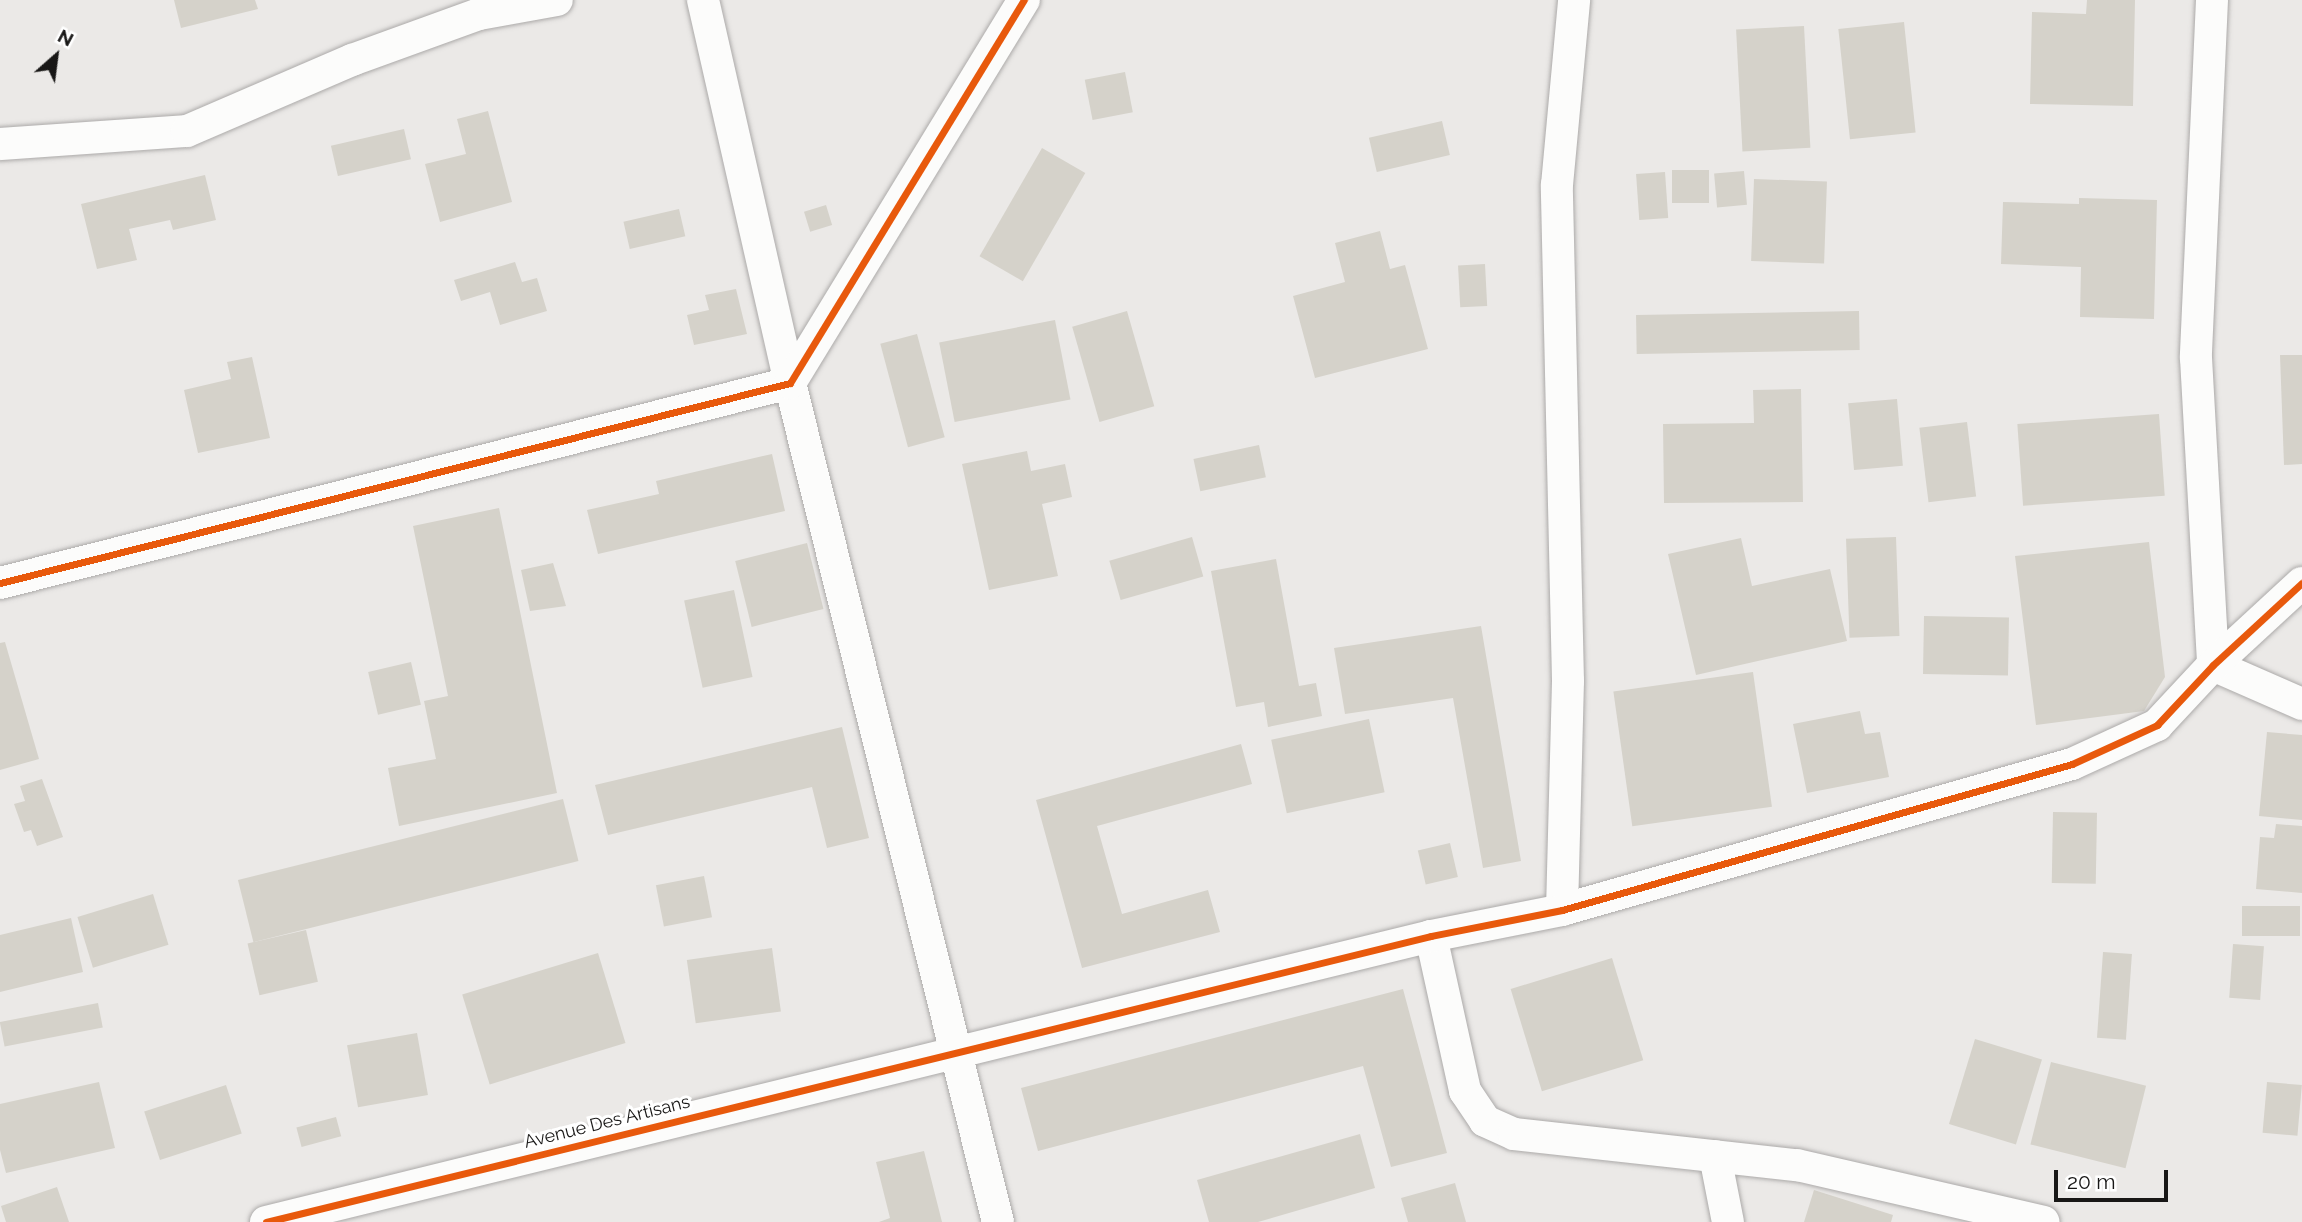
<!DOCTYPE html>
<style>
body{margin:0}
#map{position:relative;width:2302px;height:1222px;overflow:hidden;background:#ebe9e7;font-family:Raleway,sans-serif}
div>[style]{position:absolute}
.building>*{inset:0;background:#d5d2ca;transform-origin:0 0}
.roads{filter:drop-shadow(0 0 2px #acaaa9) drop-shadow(0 0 2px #acaaa9)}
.minor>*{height:32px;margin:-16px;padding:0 16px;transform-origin:16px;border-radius:16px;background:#fcfcfb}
.cycleway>*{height:7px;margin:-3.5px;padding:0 3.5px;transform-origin:3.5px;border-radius:3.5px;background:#e8590c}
span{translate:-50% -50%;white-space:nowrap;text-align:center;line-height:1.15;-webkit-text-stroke:6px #fff;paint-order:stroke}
.street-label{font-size:18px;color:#181716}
.north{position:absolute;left:21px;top:21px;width:70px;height:70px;-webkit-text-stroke:5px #fff;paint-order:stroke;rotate:28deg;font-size:19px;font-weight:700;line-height:28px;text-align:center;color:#181716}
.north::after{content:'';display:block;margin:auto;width:24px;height:32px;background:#181716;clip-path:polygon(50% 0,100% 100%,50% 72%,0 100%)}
.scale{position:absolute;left:2054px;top:1170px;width:114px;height:32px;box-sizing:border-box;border:4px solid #181716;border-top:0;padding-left:9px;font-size:21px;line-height:24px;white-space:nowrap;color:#181716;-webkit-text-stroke:5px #fff;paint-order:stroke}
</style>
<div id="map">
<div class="building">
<i style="clip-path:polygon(174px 0,255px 0,258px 9px,181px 28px)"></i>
<i style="clip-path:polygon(2087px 0,2135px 0,2133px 106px,2030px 104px,2032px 12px,2086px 14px)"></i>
<i style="left:1904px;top:22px;width:111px;height:66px;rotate:84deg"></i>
<i style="left:1804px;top:26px;width:122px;height:68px;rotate:87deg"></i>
<i style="left:1125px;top:72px;width:41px;height:41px;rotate:79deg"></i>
<i style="clip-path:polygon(488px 111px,512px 202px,440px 222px,425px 164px,466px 154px,457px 119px)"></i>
<i style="left:1442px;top:121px;width:35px;height:75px;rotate:77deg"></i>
<i style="left:404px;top:129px;width:31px;height:75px;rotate:77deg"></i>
<i style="left:1042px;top:148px;width:50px;height:125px;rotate:30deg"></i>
<i style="left:1672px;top:170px;width:37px;height:33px"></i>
<i style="left:1744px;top:171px;width:34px;height:30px;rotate:85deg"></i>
<i style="left:1665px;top:172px;width:46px;height:29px;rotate:86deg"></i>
<i style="clip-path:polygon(205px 175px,216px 220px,173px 230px,170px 220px,129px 229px,137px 260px,97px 269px,81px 204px)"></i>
<i style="left:1754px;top:179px;width:73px;height:82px;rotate:2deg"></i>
<i style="clip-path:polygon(2079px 198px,2157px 200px,2154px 319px,2080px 317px,2081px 267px,2001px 264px,2003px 202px,2079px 204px)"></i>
<i style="left:826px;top:205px;width:21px;height:23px;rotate:73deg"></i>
<i style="left:679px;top:209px;width:28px;height:57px;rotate:77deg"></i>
<i style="clip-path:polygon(1380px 231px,1390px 269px,1405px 265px,1428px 349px,1315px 378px,1293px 296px,1345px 282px,1335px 243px)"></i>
<i style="clip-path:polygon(515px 262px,522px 282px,537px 278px,547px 311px,500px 325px,490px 292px,461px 301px,454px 280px)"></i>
<i style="left:1485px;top:264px;width:42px;height:27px;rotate:87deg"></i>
<i style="clip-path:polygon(736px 289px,747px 334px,694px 345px,687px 315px,709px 310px,705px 295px)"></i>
<i style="left:1127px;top:311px;width:99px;height:57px;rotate:74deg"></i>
<i style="left:1859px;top:311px;width:39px;height:223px;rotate:89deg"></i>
<i style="left:1055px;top:320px;width:81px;height:118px;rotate:79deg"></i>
<i style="left:917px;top:334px;width:107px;height:38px;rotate:75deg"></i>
<i style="clip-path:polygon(2280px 355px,2302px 355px,2302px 464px,2284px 465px)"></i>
<i style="clip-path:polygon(252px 357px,270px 438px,198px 453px,184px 390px,231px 379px,227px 362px)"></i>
<i style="clip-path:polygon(1801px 389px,1803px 502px,1664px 503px,1663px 424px,1754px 423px,1753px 390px)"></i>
<i style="left:1897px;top:399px;width:67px;height:49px;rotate:85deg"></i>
<i style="left:2159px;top:414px;width:82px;height:142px;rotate:86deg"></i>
<i style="left:1967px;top:422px;width:75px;height:48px;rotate:83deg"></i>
<i style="left:1259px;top:445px;width:33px;height:67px;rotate:78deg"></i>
<i style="clip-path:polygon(1027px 451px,1031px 471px,1065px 464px,1072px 497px,1042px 504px,1058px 576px,989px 590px,962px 464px)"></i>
<i style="clip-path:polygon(772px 454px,785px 511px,598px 554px,587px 510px,659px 494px,656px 481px)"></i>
<i style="clip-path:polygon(499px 508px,557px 793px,399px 826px,388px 768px,436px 759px,424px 701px,448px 696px,413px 526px)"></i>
<i style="left:1192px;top:537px;width:41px;height:86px;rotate:74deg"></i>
<i style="left:1896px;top:537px;width:99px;height:50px;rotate:88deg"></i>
<i style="clip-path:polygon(1741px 538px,1752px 586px,1830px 569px,1847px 641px,1696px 675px,1668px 554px)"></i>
<i style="clip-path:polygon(2149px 542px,2165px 677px,2144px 711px,2036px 725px,2015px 556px)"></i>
<i style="left:807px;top:543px;width:68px;height:74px;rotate:76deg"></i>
<i style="clip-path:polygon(1276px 559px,1299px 686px,1316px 683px,1322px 716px,1268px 727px,1264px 702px,1236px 707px,1211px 571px)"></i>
<i style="clip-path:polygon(553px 563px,566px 606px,530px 611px,521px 570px)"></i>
<i style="left:734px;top:590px;width:89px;height:51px;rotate:78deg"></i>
<i style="left:1924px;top:616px;width:85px;height:58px;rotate:1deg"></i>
<i style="clip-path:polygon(1481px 626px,1521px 861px,1483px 868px,1453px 698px,1345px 714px,1334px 648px)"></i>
<i style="clip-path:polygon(5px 642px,39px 759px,0 770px,0 643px)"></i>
<i style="left:411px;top:662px;width:44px;height:44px;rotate:77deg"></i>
<i style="left:1753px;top:672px;width:136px;height:141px;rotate:82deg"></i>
<i style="clip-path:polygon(1860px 711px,1865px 734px,1880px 732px,1889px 777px,1807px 793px,1793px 724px)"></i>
<i style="left:1369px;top:719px;width:75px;height:100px;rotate:78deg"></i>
<i style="clip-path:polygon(842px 727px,869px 838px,827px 848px,812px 787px,608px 835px,595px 785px)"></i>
<i style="clip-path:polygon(2267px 732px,2302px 735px,2302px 820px,2259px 816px)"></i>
<i style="clip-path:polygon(1241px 744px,1252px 784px,1097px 826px,1122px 914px,1208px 890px,1220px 932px,1082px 968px,1036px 800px)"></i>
<i style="clip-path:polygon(42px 779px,63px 837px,37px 846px,31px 830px,24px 832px,14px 804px,25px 801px,20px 786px)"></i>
<i style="left:563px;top:799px;width:64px;height:335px;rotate:76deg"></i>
<i style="left:2053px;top:812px;width:44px;height:71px;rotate:1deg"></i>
<i style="clip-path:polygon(2276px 824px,2302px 826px,2302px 893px,2256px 889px,2260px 837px,2274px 838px)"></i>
<i style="left:1450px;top:843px;width:35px;height:33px;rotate:77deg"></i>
<i style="left:704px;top:876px;width:42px;height:49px;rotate:79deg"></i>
<i style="left:153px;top:894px;width:53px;height:79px;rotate:73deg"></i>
<i style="left:2300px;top:906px;width:30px;height:58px;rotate:90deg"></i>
<i style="clip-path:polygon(71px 918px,83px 972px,0 992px,0 935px)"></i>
<i style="left:306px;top:930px;width:53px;height:60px;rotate:77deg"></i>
<i style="left:2233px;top:944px;width:31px;height:54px;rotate:4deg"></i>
<i style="left:772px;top:948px;width:64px;height:86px;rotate:82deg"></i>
<i style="left:2103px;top:952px;width:29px;height:86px;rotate:4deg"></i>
<i style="left:598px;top:953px;width:94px;height:142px;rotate:73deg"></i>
<i style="left:1612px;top:958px;width:107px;height:106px;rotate:73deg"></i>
<i style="clip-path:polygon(1403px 989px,1447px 1153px,1391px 1167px,1363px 1066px,1038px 1151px,1021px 1088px)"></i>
<i style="left:98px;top:1003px;width:25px;height:100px;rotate:79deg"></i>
<i style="left:417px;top:1033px;width:63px;height:71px;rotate:80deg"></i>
<i style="left:1975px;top:1039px;width:70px;height:89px;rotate:17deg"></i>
<i style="left:2051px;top:1062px;width:98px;height:85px;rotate:14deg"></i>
<i style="clip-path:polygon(99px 1082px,115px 1148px,6px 1173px,0 1150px,0 1104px)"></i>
<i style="left:2267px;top:1082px;width:35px;height:51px;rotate:5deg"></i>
<i style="left:226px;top:1085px;width:51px;height:86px;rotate:72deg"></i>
<i style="left:336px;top:1117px;width:20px;height:41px;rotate:75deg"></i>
<i style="clip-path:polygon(1360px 1134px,1375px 1188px,1258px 1222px,1209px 1222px,1197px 1180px)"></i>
<i style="clip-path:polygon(924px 1151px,942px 1222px,879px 1222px,890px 1218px,876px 1162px)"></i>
<i style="clip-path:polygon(1455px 1183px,1466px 1222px,1408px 1222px,1401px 1198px)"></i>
<i style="clip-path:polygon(57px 1187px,69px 1222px,6px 1222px,1px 1206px)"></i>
<i style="clip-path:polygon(1814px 1190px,1893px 1215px,1891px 1222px,1804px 1222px)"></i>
</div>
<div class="roads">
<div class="minor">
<i style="left:703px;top:0;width:393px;rotate:77.2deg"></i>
<i style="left:790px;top:383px;width:864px;rotate:76.08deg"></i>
<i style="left:2212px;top:0;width:358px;rotate:92.6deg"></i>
<i style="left:2196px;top:358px;width:307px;rotate:86.8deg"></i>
<i style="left:2213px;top:665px;width:97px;rotate:23.7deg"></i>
<i style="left:0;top:144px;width:187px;rotate:-4deg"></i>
<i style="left:187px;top:131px;width:180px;rotate:-23.3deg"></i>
<i style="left:352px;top:60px;width:135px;rotate:-19.9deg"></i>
<i style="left:479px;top:14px;width:79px;rotate:-10.2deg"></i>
<i style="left:0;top:583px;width:815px;rotate:-14.21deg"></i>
<i style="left:790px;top:383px;width:449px;rotate:-58.6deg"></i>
<i style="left:1562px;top:910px;width:229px;rotate:-88.5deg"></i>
<i style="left:1568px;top:681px;width:496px;rotate:-91.3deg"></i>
<i style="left:1557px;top:185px;width:186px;rotate:-84.7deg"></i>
<i style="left:1431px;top:936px;width:159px;rotate:77.6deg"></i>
<i style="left:1465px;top:1091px;width:36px;rotate:56deg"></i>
<i style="left:1485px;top:1121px;width:32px;rotate:24deg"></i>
<i style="left:1514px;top:1134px;width:285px;rotate:6.3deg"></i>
<i style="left:1797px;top:1165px;width:253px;rotate:13deg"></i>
<i style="left:1715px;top:1156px;width:67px;rotate:78.9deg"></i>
<i style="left:266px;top:1222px;width:1200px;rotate:-13.79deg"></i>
<i style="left:1431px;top:936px;width:134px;rotate:-11.2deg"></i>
<i style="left:1562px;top:910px;width:530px;rotate:-15.98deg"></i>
<i style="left:2072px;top:764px;width:94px;rotate:-24.6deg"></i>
<i style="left:2157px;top:725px;width:82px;rotate:-47deg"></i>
<i style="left:2213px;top:665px;width:121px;rotate:-42.7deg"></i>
</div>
</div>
<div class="cycleway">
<i style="left:0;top:583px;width:815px;rotate:-14.21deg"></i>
<i style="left:790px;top:383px;width:449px;rotate:-58.6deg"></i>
<i style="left:266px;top:1222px;width:1200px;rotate:-13.79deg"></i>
<i style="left:1431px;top:936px;width:134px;rotate:-11.2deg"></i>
<i style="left:1562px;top:910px;width:530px;rotate:-15.98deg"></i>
<i style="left:2072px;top:764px;width:94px;rotate:-24.6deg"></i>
<i style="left:2157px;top:725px;width:82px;rotate:-47deg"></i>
<i style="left:2213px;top:665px;width:121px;rotate:-42.7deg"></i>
</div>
<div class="street-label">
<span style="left:607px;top:1122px;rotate:-14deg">Avenue Des Artisans</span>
</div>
<div class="north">N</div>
<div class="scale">20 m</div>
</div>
